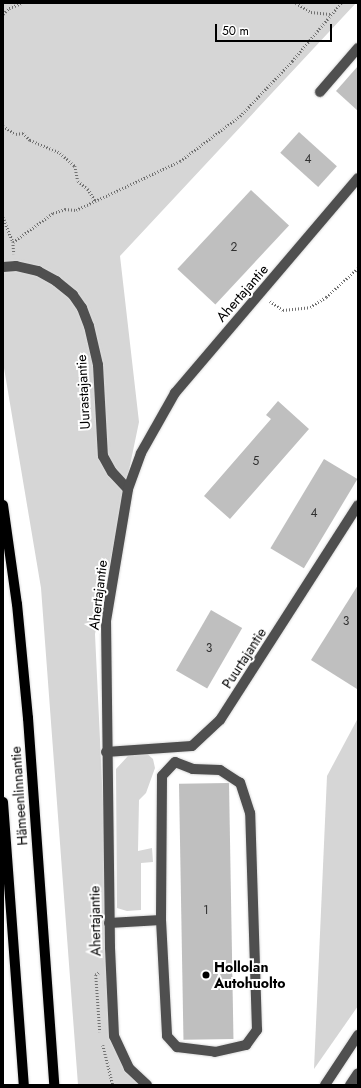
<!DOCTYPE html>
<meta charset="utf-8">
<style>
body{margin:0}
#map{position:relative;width:361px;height:1088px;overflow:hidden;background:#fff;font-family:Jost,sans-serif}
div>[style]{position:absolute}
.green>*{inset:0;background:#d6d6d6}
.building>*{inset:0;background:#bfbfbf;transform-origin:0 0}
.path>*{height:2.5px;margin-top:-1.25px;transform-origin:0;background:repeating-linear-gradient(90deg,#717171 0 1px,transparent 0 3px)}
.roads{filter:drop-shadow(0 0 1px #dbdbdb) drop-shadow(0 0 1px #dbdbdb)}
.minor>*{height:10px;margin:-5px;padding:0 5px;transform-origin:5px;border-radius:5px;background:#4f4f4f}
.major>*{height:10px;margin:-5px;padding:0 5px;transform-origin:5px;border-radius:5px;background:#000}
.dots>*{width:11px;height:11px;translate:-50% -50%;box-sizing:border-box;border:2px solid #fff;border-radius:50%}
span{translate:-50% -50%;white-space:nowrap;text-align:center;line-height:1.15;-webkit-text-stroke:4px #fff;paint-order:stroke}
.number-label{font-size:12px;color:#303030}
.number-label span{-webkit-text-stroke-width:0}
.street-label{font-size:14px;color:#000}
.poi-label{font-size:14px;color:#000;font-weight:700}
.left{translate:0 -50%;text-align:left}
.frame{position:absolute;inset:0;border:4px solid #000;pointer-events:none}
.scale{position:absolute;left:215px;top:24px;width:117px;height:18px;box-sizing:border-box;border:2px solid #000;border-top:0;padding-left:5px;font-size:12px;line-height:14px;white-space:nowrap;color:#000;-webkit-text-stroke:3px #fff;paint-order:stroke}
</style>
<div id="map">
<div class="green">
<i style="clip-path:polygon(3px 3px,356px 3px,120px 256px,139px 422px,95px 634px,114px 1036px,143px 1085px,78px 1085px,41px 588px,3px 362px)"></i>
<i style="clip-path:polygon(358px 718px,358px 1006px,314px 1069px,327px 776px)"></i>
<i style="clip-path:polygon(145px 752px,153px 759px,155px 768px,146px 793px,139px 800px,138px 851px,152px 848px,153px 862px,141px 863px,141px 910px,127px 911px,117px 908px,116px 769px,128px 756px)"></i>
</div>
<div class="building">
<i style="clip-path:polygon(358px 66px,358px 111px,336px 91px)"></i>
<i style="left:299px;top:132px;width:51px;height:28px;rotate:42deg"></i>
<i style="left:251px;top:190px;width:52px;height:108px;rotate:43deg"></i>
<i style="clip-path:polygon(278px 401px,309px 429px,230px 519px,204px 496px,271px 419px,266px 415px)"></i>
<i style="left:324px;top:459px;width:39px;height:104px;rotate:31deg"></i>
<i style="clip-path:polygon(358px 585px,358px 688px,357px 689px,311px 660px)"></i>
<i style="left:211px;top:610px;width:36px;height:70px;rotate:30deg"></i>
<i style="left:229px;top:783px;width:256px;height:50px;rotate:89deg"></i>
</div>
<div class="path">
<i style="left:296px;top:3px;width:17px;rotate:31deg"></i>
<i style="left:311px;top:12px;width:19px;rotate:6deg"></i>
<i style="left:3px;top:14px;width:8px;rotate:-45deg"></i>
<i style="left:9px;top:8px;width:14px;rotate:-21deg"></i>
<i style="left:3px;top:126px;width:15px;rotate:32deg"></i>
<i style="left:16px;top:134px;width:7px;rotate:-8deg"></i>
<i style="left:23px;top:133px;width:10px;rotate:45deg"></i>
<i style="left:30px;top:140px;width:33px;rotate:23deg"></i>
<i style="left:60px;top:153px;width:20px;rotate:41deg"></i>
<i style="left:75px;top:166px;width:15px;rotate:79deg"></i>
<i style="left:78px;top:181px;width:13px;rotate:39deg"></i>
<i style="left:88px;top:189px;width:15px;rotate:58deg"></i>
<i style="left:3px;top:217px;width:27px;rotate:68deg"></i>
<i style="left:13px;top:242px;width:12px;rotate:85deg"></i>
<i style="left:13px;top:242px;width:49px;rotate:-35.9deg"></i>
<i style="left:53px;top:213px;width:13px;rotate:-18deg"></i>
<i style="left:65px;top:209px;width:11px;rotate:5deg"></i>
<i style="left:76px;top:210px;width:115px;rotate:-25.2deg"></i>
<i style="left:180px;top:161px;width:75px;rotate:-36.9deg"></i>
<i style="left:240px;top:116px;width:76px;rotate:-46.6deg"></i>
<i style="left:292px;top:61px;width:76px;rotate:-49.8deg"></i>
<i style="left:270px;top:301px;width:16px;rotate:35deg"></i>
<i style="left:283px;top:310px;width:27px;rotate:-6deg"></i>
<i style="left:310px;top:307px;width:19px;rotate:-32deg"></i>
<i style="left:326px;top:297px;width:43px;rotate:-42.2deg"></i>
<i style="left:99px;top:973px;width:4px;rotate:146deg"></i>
<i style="left:96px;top:975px;width:57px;rotate:86deg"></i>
<i style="left:103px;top:1045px;width:41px;rotate:76deg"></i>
</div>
<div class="roads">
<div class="minor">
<i style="left:320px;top:92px;width:58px;rotate:-49.2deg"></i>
<i style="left:3px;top:267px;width:13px;rotate:-4deg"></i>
<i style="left:16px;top:266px;width:23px;rotate:13deg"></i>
<i style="left:38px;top:271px;width:21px;rotate:29deg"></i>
<i style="left:56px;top:281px;width:22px;rotate:39deg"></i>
<i style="left:73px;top:295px;width:16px;rotate:55deg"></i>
<i style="left:82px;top:308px;width:19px;rotate:69deg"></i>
<i style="left:89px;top:326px;width:40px;rotate:77deg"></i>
<i style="left:98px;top:365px;width:91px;rotate:86.9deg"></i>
<i style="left:103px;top:456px;width:18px;rotate:61deg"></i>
<i style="left:112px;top:472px;width:23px;rotate:47deg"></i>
<i style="left:106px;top:752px;width:86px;rotate:-4deg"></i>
<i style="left:192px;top:746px;width:38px;rotate:-43deg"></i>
<i style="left:220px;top:720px;width:255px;rotate:-57.3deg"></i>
<i style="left:109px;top:923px;width:52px;rotate:-3.3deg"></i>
<i style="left:161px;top:920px;width:116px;rotate:87deg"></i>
<i style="left:167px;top:1036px;width:15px;rotate:48deg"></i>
<i style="left:177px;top:1047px;width:38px;rotate:7deg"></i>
<i style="left:215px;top:1052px;width:32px;rotate:-13deg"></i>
<i style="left:246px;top:1045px;width:19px;rotate:-54deg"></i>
<i style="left:257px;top:1030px;width:217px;rotate:-91.8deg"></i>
<i style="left:250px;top:813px;width:32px;rotate:-108deg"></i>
<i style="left:240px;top:783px;width:24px;rotate:-147deg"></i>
<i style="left:220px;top:770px;width:27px;rotate:-178deg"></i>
<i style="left:193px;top:769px;width:19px;rotate:-159deg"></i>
<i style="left:175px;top:762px;width:19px;rotate:133deg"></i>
<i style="left:162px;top:776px;width:144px;rotate:90.4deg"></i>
<i style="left:147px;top:1085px;width:25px;rotate:-137deg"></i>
<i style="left:129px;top:1068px;width:35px;rotate:-115deg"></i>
<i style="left:114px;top:1036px;width:89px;rotate:-92.6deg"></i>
<i style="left:110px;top:947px;width:326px;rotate:-90.7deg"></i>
<i style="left:106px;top:621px;width:134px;rotate:-80.5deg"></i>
<i style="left:128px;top:489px;width:38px;rotate:-70deg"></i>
<i style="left:141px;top:453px;width:69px;rotate:-60.5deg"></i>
<i style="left:175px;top:393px;width:282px;rotate:-49.6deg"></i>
<i style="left:325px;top:1085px;width:60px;rotate:-56.6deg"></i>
<i style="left:350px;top:1085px;width:14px;rotate:-56deg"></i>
</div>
<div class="major">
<i style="left:3px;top:505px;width:100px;rotate:82deg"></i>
<i style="left:17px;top:604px;width:115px;rotate:84.5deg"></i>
<i style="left:28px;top:718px;width:368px;rotate:85.9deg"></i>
<i style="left:3px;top:802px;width:284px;rotate:85.8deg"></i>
</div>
</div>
<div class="dots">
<i style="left:206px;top:975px;background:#000"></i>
</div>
<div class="number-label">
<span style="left:308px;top:160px">4</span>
<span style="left:234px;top:248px">2</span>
<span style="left:256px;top:462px">5</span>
<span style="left:314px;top:514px">4</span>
<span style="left:346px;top:622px">3</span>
<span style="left:209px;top:649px">3</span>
<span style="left:206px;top:911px">1</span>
</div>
<div class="street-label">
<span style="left:242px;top:293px;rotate:-49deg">Ahertajantie</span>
<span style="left:83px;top:392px;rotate:-93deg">Uurastajantie</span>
<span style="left:98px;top:595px;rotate:-83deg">Ahertajantie</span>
<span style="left:244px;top:658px;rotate:-57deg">Puurtajantie</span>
<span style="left:19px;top:796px;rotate:-94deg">Hämeenlinnantie</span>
<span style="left:95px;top:921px;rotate:-91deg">Ahertajantie</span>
</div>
<div class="poi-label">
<span class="left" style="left:214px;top:975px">Hollolan<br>Autohuolto</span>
</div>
<div class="frame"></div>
<div class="scale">50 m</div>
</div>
